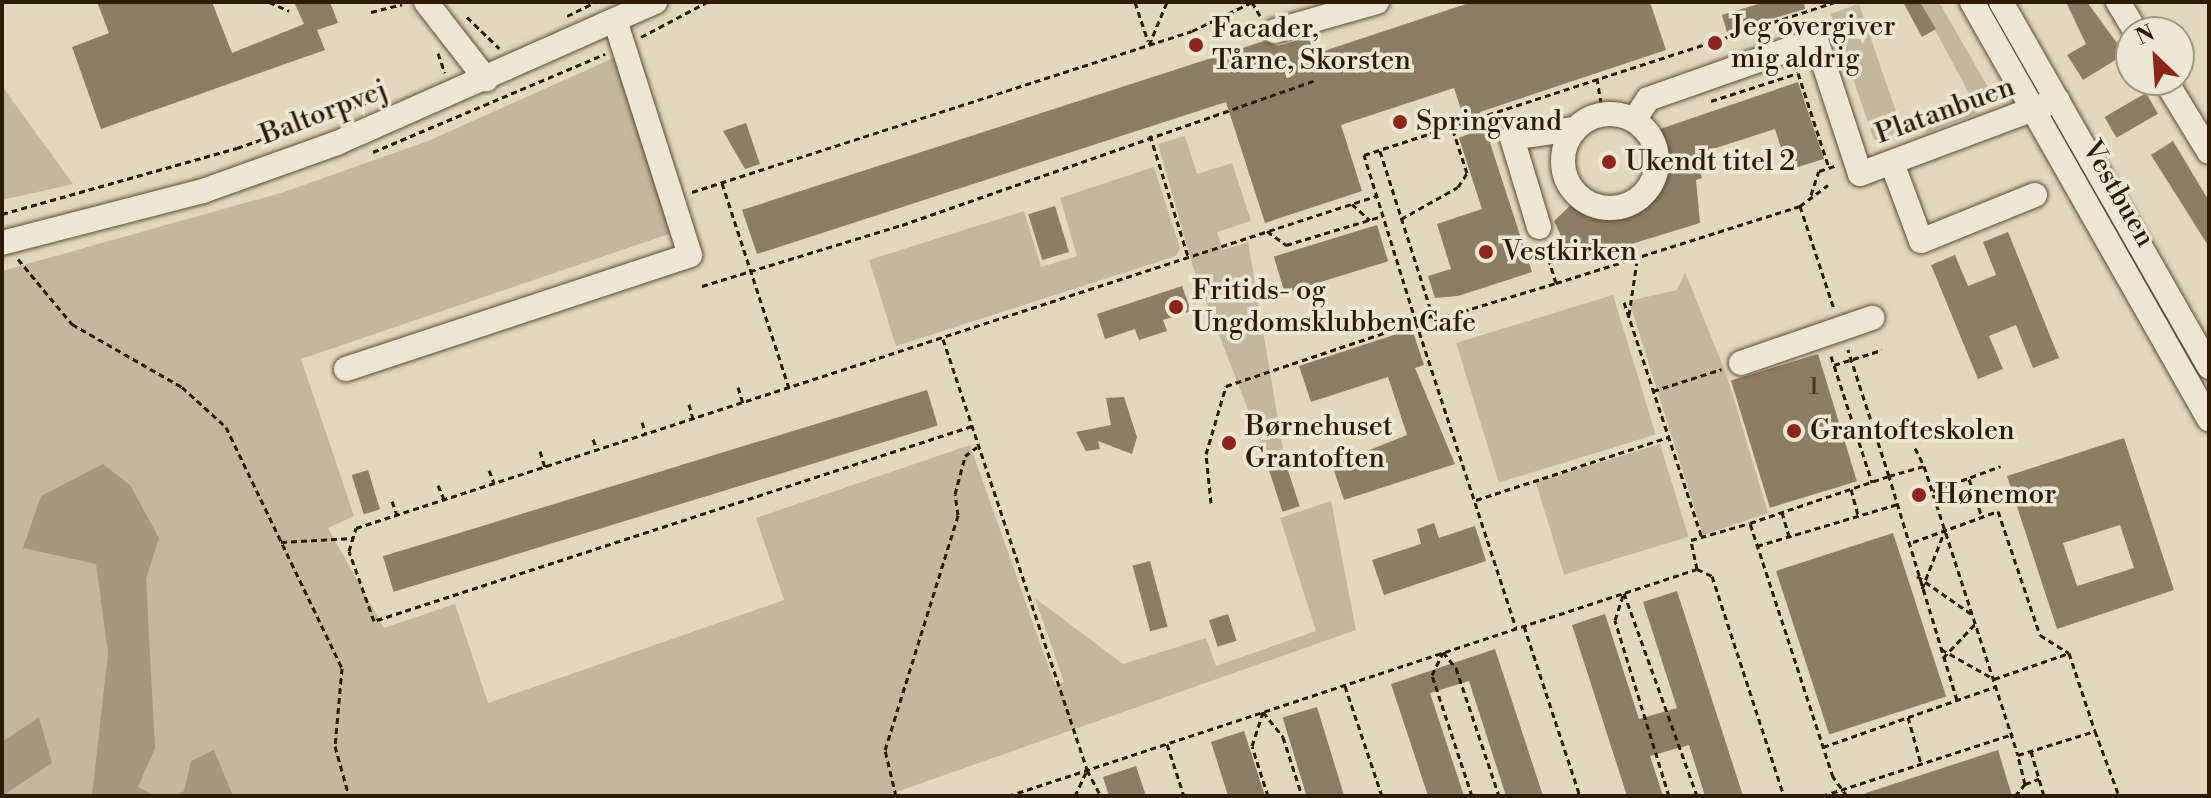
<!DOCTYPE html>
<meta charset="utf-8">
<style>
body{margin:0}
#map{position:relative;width:2211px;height:798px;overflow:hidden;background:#e1d8bd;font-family:"Libre Bodoni",serif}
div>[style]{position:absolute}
.green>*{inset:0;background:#c3b89e;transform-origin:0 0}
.water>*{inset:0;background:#a4987e}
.building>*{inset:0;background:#8c7d65;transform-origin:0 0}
.path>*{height:3px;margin-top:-1.5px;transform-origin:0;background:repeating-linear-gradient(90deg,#2f1b05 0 6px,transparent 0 10px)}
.roads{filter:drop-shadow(0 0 2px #5c4a33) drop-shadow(0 0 2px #5c4a33)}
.minor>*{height:24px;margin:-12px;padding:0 12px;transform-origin:12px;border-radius:12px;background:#ece6d4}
.minor>.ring{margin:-12px;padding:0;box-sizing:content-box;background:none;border:24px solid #ece6d4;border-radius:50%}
.dots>*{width:22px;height:22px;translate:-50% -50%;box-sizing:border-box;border:4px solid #ece6d4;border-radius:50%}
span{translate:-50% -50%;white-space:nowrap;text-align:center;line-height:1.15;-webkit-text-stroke:7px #ece6d4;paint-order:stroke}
.number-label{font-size:24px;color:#46341d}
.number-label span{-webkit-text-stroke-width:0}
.poi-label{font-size:28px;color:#2f1b05}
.left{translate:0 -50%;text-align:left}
.street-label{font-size:28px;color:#2f1b05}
.frame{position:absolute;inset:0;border:4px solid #2f1b05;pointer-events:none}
.north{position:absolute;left:2115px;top:16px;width:80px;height:80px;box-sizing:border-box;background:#ece6d4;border:2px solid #a09581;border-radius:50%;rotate:335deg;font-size:22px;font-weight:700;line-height:32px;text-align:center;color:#2f1b05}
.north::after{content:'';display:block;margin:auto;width:28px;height:36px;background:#8f2418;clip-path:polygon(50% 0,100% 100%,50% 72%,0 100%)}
</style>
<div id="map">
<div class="green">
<i style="clip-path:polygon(1920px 2px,1939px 2px,1993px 96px,1974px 115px,1926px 133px,1922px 115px,1972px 99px)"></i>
<i style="left:1859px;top:4px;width:135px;height:30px;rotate:71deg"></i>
<i style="clip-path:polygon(618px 56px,672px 233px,301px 359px,354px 516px,328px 528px,384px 628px,455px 604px,488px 703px,784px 600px,756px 518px,970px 445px,1055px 685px,1064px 682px,1035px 598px,1123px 664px,1206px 638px,1216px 666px,1316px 631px,1280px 518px,1331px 501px,1356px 630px,885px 796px,2px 796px,2px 271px,284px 192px,428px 141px)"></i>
<i style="clip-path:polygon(2px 86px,73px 184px,2px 200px)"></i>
<i style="clip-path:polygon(1185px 136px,1197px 174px,1232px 163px,1251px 221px,1217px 232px,1223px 250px,1248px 242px,1283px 449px,1265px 454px,1193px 267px,1158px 144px)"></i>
<i style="clip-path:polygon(1154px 167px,1180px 248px,1176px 256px,896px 346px,869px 260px,1024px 211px,1041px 267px,1077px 256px,1060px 198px)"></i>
<i style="clip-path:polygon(1685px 272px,1727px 376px,1768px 513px,1703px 535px,1629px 301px,1677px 290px)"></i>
<i style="left:1613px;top:295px;width:146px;height:164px;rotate:73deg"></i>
<i style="left:1660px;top:444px;width:97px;height:130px;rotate:73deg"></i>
</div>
<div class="water">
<i style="clip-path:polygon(103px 464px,130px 485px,159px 538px,146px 579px,155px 748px,138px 787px,155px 796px,92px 796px,108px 653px,96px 564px,23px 548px,41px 496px)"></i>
<i style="clip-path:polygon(39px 717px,52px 763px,2px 796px,2px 742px)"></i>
<i style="clip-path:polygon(214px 750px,233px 796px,174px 796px,184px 791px,191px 761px)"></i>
</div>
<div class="building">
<i style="clip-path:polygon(97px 2px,212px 2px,232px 53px,304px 24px,294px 2px,330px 2px,338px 23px,317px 30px,325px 50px,101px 129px,72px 47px,109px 33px)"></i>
<i style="clip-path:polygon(1472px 2px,1650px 2px,1666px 50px,1480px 112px,1532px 272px,1458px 296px,1435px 298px,1428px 276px,1451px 269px,1437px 224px,1482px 209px,1459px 138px,1469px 134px,1454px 88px,1341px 125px,1362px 191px,1265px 223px,1226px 102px,757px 254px,742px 210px,1264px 41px,1278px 46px,1309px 37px,1315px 54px)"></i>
<i style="clip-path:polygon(1765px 2px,1804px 2px,1805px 9px,1727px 32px,1722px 15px)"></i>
<i style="clip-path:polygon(1903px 2px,1920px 2px,1936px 29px,1922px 37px)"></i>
<i style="clip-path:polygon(2066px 2px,2087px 2px,2125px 54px,2083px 80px,2067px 55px,2086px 44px)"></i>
<i style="clip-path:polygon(1798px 82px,1824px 159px,1788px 170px,1775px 129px,1694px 155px,1702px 178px,1696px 180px,1700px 223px,1573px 262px,1554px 221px,1573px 203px,1609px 219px,1643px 208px,1666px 173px,1660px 129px)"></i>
<i style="left:2146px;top:93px;width:24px;height:48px;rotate:60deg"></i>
<i style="clip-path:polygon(746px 123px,760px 164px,745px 169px,723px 131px)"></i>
<i style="clip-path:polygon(2173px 141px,2209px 201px,2209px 247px,2151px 155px)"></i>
<i style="left:1055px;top:206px;width:48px;height:28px;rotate:73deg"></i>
<i style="left:1377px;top:225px;width:38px;height:108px;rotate:73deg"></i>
<i style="clip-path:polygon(2008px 232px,2059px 358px,2033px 368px,2016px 325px,1989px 336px,2003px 369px,1978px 379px,1931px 265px,1955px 255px,1968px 286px,1996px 275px,1983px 242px)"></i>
<i style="clip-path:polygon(1182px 286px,1191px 311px,1163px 320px,1167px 331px,1139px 340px,1135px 329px,1105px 339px,1097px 314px)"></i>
<i style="clip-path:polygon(1412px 329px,1424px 365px,1415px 368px,1455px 464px,1344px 500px,1332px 465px,1407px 435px,1388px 377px,1311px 402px,1299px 366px)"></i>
<i style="left:1818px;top:354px;width:133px;height:91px;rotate:73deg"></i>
<i style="left:927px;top:390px;width:37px;height:569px;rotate:73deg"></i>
<i style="clip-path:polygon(1124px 397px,1137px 437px,1132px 454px,1098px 441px,1100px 449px,1086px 451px,1076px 432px,1111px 425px,1106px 398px)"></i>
<i style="clip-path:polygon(evenodd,2124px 438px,2174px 590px,2057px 629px,2007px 476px,2124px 438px,2120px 525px,2134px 568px,2077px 586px,2063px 543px,2120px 525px)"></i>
<i style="left:1282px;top:452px;width:57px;height:18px;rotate:72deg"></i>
<i style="left:368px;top:470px;width:41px;height:17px;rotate:73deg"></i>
<i style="clip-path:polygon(1434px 523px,1439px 538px,1475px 526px,1486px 561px,1384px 595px,1372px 560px,1421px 544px,1417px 529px)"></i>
<i style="left:1893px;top:533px;width:172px;height:123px;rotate:72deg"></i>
<i style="left:1150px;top:561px;width:68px;height:18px;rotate:75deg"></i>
<i style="clip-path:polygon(1677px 591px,1743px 796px,1705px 796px,1689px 745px,1650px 756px,1663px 796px,1627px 796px,1572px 625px,1605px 614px,1639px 719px,1677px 708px,1643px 602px)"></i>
<i style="left:1228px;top:614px;width:28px;height:20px;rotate:72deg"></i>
<i style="clip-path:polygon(1495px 649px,1543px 796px,1506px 796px,1469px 681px,1430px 693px,1464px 796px,1428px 796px,1391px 684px)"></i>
<i style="left:1317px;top:707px;width:93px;height:36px;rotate:73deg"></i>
<i style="clip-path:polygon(1244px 731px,1265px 796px,1228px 796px,1211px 742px)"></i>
<i style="clip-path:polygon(1998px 750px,2012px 796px,1866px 796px,1866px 793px)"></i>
<i style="clip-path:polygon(1136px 766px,1146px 796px,1109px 796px,1103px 777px)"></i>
</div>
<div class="path">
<i style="left:269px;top:2px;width:22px;rotate:24deg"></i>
<i style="left:1135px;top:2px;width:41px;rotate:71.6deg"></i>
<i style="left:1252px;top:2px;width:16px;rotate:60deg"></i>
<i style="left:1265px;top:2px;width:22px"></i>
<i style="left:371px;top:12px;width:32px;rotate:-14deg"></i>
<i style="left:567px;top:16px;width:32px;rotate:-26deg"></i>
<i style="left:467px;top:17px;width:45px;rotate:44.1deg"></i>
<i style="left:641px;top:37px;width:75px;rotate:-27.9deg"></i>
<i style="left:1149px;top:45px;width:47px;rotate:-67.3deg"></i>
<i style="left:438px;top:53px;width:21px;rotate:71deg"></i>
<i style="left:1798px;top:73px;width:100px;rotate:71.9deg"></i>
<i style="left:1597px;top:78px;width:36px;rotate:81deg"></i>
<i style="left:1711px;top:101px;width:91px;rotate:-17.8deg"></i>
<i style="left:1150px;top:135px;width:127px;rotate:72.6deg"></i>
<i style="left:1380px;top:151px;width:177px;rotate:72.3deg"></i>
<i style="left:1434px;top:320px;width:127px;rotate:-16.9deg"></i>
<i style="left:1556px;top:283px;width:39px;rotate:-107deg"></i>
<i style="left:373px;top:152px;width:252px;rotate:-22.9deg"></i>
<i style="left:722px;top:183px;width:216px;rotate:71.9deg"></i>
<i style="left:692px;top:192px;width:525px;rotate:-17.85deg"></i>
<i style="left:1192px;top:31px;width:67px;rotate:-25.8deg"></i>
<i style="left:1811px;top:195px;width:25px;rotate:-72deg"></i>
<i style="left:1819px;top:171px;width:19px;rotate:-18deg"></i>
<i style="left:1352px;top:204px;width:24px;rotate:42deg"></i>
<i style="left:1800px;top:206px;width:108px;rotate:71.7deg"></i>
<i style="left:2px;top:214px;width:244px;rotate:-15.7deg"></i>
<i style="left:237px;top:148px;width:160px;rotate:-19.3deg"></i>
<i style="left:1401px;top:219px;width:65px;rotate:-29.3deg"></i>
<i style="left:1458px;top:187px;width:17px;rotate:-57deg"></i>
<i style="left:1467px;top:173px;width:48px;rotate:-108.1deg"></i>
<i style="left:1267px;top:231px;width:24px;rotate:36deg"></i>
<i style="left:1286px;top:245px;width:100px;rotate:-16.8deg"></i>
<i style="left:18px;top:259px;width:85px;rotate:50.3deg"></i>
<i style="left:72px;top:324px;width:127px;rotate:29.8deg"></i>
<i style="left:182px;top:387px;width:59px;rotate:42.3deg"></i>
<i style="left:226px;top:427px;width:267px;rotate:64.3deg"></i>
<i style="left:342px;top:668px;width:78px;rotate:95.1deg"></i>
<i style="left:335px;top:746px;width:52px;rotate:74.4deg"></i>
<i style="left:1556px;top:283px;width:256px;rotate:-17.5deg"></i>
<i style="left:1800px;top:206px;width:35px;rotate:-37deg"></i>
<i style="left:702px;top:286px;width:209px;rotate:-17deg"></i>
<i style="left:902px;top:225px;width:439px;rotate:-19.3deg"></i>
<i style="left:1624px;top:302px;width:249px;rotate:71.7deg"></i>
<i style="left:1433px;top:315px;width:18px;rotate:158deg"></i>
<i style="left:1416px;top:322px;width:322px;rotate:71.9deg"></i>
<i style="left:1629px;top:315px;width:55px;rotate:-81.6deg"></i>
<i style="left:943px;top:339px;width:454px;rotate:71.5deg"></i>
<i style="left:1831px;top:356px;width:133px;rotate:72deg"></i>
<i style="left:1834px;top:365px;width:50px;rotate:-17.4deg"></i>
<i style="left:738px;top:387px;width:17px;rotate:73deg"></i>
<i style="left:1653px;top:391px;width:72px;rotate:-17.7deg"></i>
<i style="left:689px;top:404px;width:16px;rotate:75deg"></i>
<i style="left:642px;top:422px;width:13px;rotate:72deg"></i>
<i style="left:972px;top:426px;width:629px;rotate:161.94deg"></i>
<i style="left:374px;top:621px;width:74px;rotate:-109.7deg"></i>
<i style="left:349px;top:551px;width:24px;rotate:-73deg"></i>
<i style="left:356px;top:528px;width:1073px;rotate:-18.03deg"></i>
<i style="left:593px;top:439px;width:12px;rotate:70deg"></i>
<i style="left:1915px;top:448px;width:20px;rotate:63deg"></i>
<i style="left:540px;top:451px;width:17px;rotate:73deg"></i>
<i style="left:489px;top:470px;width:14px;rotate:69deg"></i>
<i style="left:1969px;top:479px;width:40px;rotate:71.1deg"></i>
<i style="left:438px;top:485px;width:15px;rotate:67deg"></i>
<i style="left:1851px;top:489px;width:28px;rotate:75deg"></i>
<i style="left:1933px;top:491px;width:72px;rotate:-20.2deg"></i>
<i style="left:1476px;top:500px;width:203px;rotate:-18.1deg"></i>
<i style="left:392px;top:501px;width:15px;rotate:70deg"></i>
<i style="left:1211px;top:503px;width:49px;rotate:-95.8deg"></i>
<i style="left:1206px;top:454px;width:71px;rotate:-73.6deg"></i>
<i style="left:1226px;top:386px;width:200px;rotate:-18.6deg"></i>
<i style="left:1416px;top:322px;width:175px;rotate:-107.3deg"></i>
<i style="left:1364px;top:155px;width:494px;rotate:-18deg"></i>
<i style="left:1782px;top:512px;width:26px;rotate:74deg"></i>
<i style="left:281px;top:542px;width:72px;rotate:-3.2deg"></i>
<i style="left:1913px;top:542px;width:90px;rotate:-20deg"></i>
<i style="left:1998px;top:511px;width:131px;rotate:71.3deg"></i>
<i style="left:2040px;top:635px;width:34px;rotate:32deg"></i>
<i style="left:2069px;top:653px;width:82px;rotate:71.6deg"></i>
<i style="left:1757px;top:546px;width:147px;rotate:-16.6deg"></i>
<i style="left:1697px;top:569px;width:30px;rotate:-102deg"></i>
<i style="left:1691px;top:540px;width:61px;rotate:-16.1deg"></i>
<i style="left:1917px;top:576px;width:68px;rotate:34.9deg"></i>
<i style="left:1922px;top:589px;width:63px;rotate:-68.7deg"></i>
<i style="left:1524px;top:626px;width:179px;rotate:71.8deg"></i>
<i style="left:1941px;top:649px;width:61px;rotate:29.5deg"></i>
<i style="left:1994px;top:679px;width:79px;rotate:-19.1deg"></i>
<i style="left:1943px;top:658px;width:48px;rotate:-46.7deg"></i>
<i style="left:1345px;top:686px;width:116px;rotate:71.4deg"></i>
<i style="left:1957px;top:700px;width:234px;rotate:-106.9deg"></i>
<i style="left:1889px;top:476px;width:36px;rotate:-16deg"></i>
<i style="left:1924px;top:466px;width:304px;rotate:72deg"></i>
<i style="left:2018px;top:755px;width:81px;rotate:-17.3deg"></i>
<i style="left:2095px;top:731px;width:69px;rotate:69.7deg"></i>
<i style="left:1908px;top:717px;width:49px;rotate:74.5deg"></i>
<i style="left:1167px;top:744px;width:55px;rotate:71.9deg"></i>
<i style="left:1823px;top:747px;width:184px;rotate:-19.3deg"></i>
<i style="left:2031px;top:751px;width:47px;rotate:73.9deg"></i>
<i style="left:2025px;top:784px;width:15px;rotate:-20deg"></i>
<i style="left:896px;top:796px;width:47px;rotate:-103.4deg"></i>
<i style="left:885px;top:750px;width:246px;rotate:-72.7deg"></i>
<i style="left:958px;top:515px;width:21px;rotate:-98deg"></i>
<i style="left:955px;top:494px;width:39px;rotate:-75deg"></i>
<i style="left:965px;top:456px;width:15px;rotate:-37deg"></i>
<i style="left:1008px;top:796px;width:725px;rotate:-18.24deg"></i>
<i style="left:1697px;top:569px;width:17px;rotate:25deg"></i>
<i style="left:1712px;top:576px;width:231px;rotate:71.9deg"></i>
<i style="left:1075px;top:796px;width:29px;rotate:-65deg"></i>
<i style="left:1087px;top:770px;width:30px;rotate:62deg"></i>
<i style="left:1268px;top:796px;width:52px;rotate:-107.7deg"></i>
<i style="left:1252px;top:746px;width:36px;rotate:-72deg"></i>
<i style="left:1263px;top:712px;width:32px;rotate:51deg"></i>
<i style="left:1283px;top:737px;width:62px;rotate:72.1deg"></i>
<i style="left:1472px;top:796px;width:127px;rotate:-108.3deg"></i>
<i style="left:1432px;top:675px;width:25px;rotate:-64deg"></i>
<i style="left:1443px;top:652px;width:21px;rotate:51deg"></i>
<i style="left:1456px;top:668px;width:135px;rotate:71.4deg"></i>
<i style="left:1669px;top:796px;width:184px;rotate:-107.1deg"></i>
<i style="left:1615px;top:620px;width:28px;rotate:-72deg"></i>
<i style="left:1624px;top:593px;width:216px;rotate:70.2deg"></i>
<i style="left:1822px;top:796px;width:201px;rotate:-18deg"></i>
<i style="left:1847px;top:796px;width:24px;rotate:-126deg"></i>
<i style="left:1833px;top:777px;width:267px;rotate:-108.1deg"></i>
<i style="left:1750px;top:523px;width:147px;rotate:-18.7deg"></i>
<i style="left:1889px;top:476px;width:133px;rotate:-108deg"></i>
<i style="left:2015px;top:796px;width:16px;rotate:-50deg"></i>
<i style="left:2025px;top:784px;width:30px;rotate:-104deg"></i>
</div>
<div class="roads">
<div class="minor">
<i style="left:426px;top:2px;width:98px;rotate:52.1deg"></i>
<i style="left:1972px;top:2px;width:480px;rotate:60.4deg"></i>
<i style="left:2001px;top:2px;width:420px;rotate:60.3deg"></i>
<i style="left:2118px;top:2px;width:35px;rotate:59deg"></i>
<i style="left:1275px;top:31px;width:106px;rotate:-15.9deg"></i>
<i style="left:2165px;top:80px;width:84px;rotate:58.6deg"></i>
<i class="ring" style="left:1563px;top:114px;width:70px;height:70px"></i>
<i style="left:1634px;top:120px;width:25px;rotate:-56deg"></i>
<i style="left:1648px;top:99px;width:178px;rotate:-19.4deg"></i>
<i style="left:1816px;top:40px;width:141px;rotate:71.8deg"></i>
<i style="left:1860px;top:174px;width:211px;rotate:-20.5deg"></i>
<i style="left:1892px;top:163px;width:83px;rotate:69.6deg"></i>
<i style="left:1921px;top:241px;width:123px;rotate:-22deg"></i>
<i style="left:1539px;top:227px;width:93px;rotate:-106.9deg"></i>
<i style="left:1512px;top:138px;width:63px;rotate:-8.3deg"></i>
<i style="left:2px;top:243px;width:208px;rotate:-14.5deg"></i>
<i style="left:203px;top:191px;width:142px;rotate:-19.7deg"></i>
<i style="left:337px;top:143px;width:348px;rotate:-23.9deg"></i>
<i style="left:1741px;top:363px;width:139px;rotate:-19deg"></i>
<i style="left:346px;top:369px;width:362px;rotate:-18.3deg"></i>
<i style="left:690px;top:255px;width:244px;rotate:-107.7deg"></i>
</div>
</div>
<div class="dots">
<i style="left:1715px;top:43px;background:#8f2418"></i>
<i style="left:1196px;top:45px;background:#8f2418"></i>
<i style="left:1400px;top:122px;background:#8f2418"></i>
<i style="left:1609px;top:162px;background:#8f2418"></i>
<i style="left:1486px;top:252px;background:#8f2418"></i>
<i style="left:1176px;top:307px;background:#8f2418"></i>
<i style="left:1794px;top:431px;background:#8f2418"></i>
<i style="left:1229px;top:443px;background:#8f2418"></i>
<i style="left:1919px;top:495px;background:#8f2418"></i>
</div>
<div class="number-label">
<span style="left:1814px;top:388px">1</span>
</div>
<div class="poi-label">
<span class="left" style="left:1731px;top:43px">Jeg overgiver<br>mig aldrig</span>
<span class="left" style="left:1212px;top:45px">Facader,<br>Tårne, Skorsten</span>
<span class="left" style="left:1416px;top:122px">Springvand</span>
<span class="left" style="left:1625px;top:162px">Ukendt titel 2</span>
<span class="left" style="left:1502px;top:252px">Vestkirken</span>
<span class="left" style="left:1192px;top:307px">Fritids- og<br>Ungdomsklubben Cafe</span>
<span class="left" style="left:1245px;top:443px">Børnehuset<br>Grantoften</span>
<span class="left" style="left:1810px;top:431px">Grantofteskolen</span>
<span class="left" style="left:1935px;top:495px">Hønemor</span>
</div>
<div class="street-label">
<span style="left:1945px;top:111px;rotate:-20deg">Platanbuen</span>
<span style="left:324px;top:113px;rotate:-21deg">Baltorpvej</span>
<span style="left:2118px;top:194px;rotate:60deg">Vestbuen</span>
</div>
<div class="frame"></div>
<div class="north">N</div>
</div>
